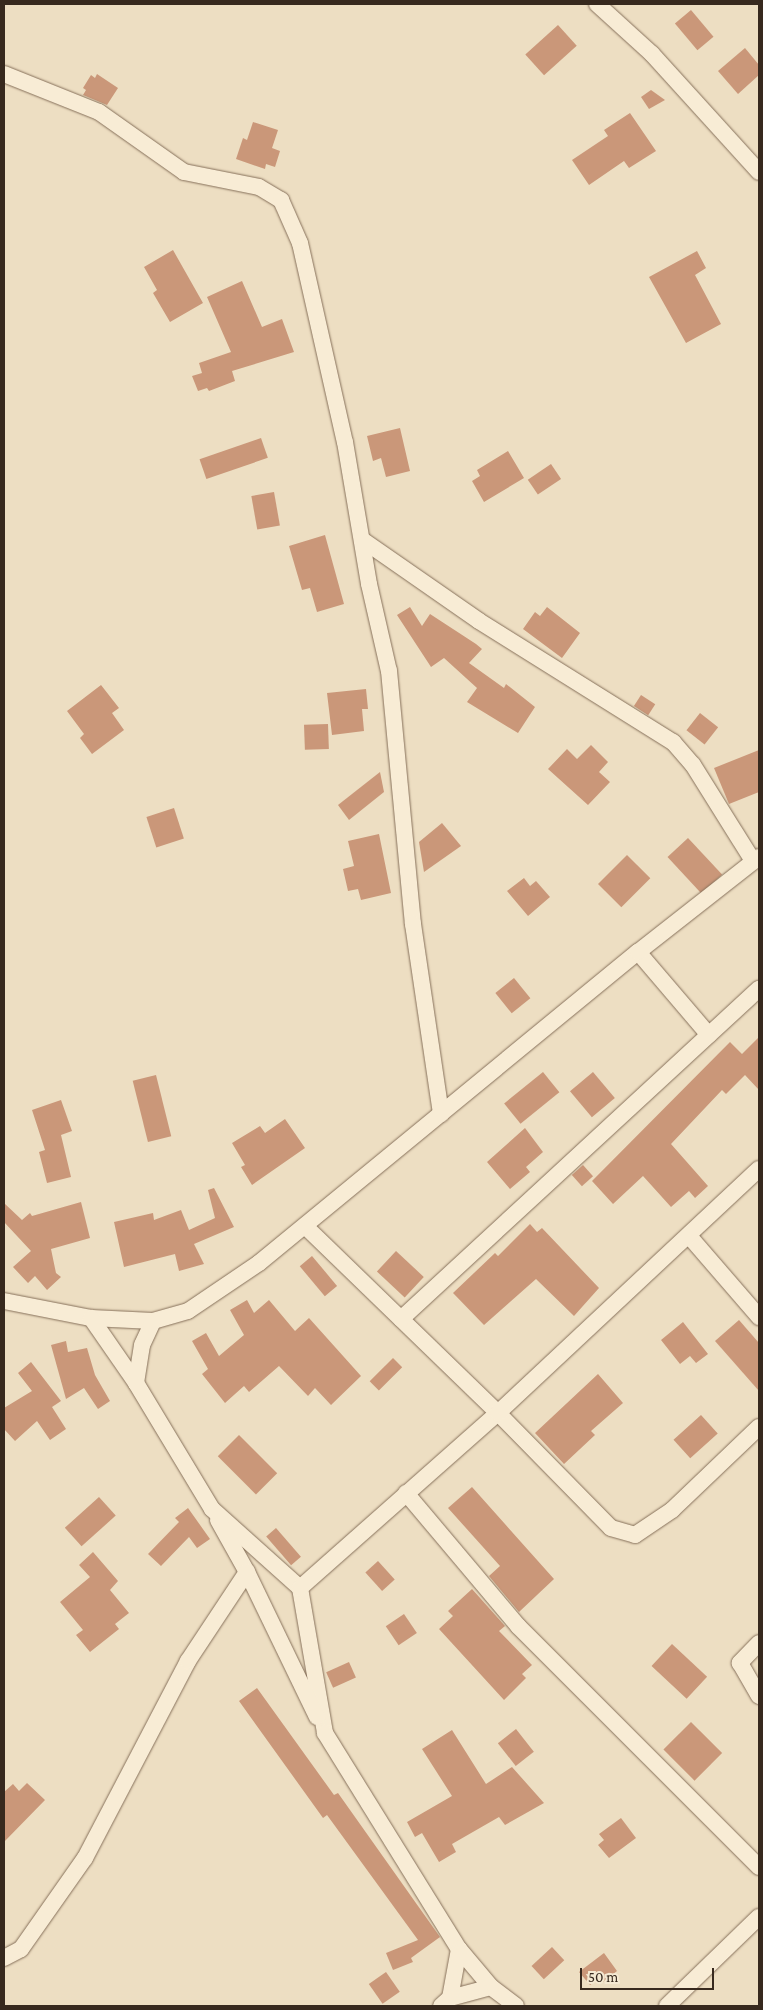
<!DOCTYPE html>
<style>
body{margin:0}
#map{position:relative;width:763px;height:2010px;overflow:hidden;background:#eddec2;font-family:"Crimson Pro",serif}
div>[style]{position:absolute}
.building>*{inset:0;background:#ca9779;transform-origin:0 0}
.roads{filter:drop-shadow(0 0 1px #86705a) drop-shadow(0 0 1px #86705a)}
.minor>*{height:16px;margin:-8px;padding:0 8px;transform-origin:8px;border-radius:8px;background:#f8ecd5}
span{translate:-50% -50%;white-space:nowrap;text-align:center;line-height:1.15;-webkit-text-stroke:5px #f5e9d2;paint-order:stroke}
.frame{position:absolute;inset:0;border:5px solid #37291e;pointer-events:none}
.scale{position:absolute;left:580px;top:1968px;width:134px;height:22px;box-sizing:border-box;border:2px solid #37291e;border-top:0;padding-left:6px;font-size:15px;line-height:18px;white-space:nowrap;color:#37291e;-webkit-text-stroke:4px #f5e9d2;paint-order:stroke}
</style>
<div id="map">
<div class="building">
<i style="left:691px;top:10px;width:35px;height:21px;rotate:50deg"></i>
<i style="left:558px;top:25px;width:28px;height:44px;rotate:48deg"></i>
<i style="clip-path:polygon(745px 48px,759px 65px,759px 75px,738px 94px,718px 71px)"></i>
<i style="clip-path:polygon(97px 74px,118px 88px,107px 105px,83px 95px,86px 90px,83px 88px,91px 75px,95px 78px)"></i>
<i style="clip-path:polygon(651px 90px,665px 100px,649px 109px,641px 97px)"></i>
<i style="clip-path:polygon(630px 113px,656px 151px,629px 168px,624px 161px,589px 185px,572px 160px,608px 136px,604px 130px)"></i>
<i style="clip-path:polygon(253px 122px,278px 130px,272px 148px,280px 151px,275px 167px,266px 164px,265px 169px,236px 159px,243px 138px,247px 140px)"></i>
<i style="clip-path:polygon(173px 250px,203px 303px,170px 322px,153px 293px,157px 290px,144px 267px)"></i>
<i style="clip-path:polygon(697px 251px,706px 268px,695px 275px,721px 324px,686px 343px,649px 277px)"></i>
<i style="clip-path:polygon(242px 281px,262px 327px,282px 319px,294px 352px,232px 371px,235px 381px,209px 391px,207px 388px,198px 391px,192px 376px,202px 373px,199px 363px,231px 352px,207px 297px)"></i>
<i style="clip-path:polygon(400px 428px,410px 471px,386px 477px,381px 458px,373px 461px,367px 436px)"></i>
<i style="left:261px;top:438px;width:21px;height:65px;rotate:71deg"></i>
<i style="clip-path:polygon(508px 451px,524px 478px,484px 502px,472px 481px,480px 476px,477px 470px)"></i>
<i style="left:551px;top:464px;width:18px;height:28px;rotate:56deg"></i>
<i style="left:274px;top:492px;width:34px;height:23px;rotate:80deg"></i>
<i style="clip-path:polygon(325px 535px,344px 604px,317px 612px,310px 588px,302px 590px,289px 546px)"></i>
<i style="clip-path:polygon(410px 607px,422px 626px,430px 614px,476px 644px,482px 649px,469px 663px,504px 688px,506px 684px,535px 707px,518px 733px,467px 702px,477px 688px,444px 658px,431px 667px,397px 615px)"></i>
<i style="clip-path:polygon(547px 607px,580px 633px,562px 658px,523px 629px,535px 612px,540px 616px)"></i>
<i style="clip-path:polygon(101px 685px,119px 708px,112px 713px,124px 730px,92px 754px,80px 738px,84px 734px,67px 711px)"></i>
<i style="clip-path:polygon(366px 689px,368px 709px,362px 709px,364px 731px,332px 735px,327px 693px)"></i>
<i style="left:641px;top:695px;width:17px;height:13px;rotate:33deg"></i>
<i style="left:700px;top:713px;width:23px;height:22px;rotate:38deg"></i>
<i style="left:328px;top:724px;width:25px;height:24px;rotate:88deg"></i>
<i style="clip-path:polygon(591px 745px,608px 762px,599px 772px,610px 782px,588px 805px,548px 769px,567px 749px,577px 759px)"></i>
<i style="clip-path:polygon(759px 750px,759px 792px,729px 804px,714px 768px)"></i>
<i style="clip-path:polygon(380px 772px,384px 792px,349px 820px,338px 805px)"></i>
<i style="left:174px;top:808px;width:32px;height:29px;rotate:72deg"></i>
<i style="clip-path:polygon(442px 823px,461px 846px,424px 872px,419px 842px)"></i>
<i style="clip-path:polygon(379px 834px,391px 893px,361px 900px,358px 889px,348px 891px,343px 869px,354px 866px,348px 841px)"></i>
<i style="left:688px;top:838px;width:50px;height:28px;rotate:47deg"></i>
<i style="left:627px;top:855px;width:33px;height:41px;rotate:45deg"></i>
<i style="clip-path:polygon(524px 878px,530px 886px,536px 881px,550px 897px,528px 916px,507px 891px)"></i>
<i style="left:514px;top:978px;width:26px;height:24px;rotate:51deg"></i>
<i style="clip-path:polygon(759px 1037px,759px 1090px,745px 1075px,726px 1094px,722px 1090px,671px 1144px,708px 1186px,695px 1198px,689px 1191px,671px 1207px,643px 1176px,613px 1204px,592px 1181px,730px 1042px,742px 1054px)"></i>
<i style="left:543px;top:1072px;width:26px;height:50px;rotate:51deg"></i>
<i style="left:593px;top:1072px;width:34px;height:30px;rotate:50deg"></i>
<i style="left:156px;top:1075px;width:63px;height:24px;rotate:76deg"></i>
<i style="clip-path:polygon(61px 1100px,72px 1131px,61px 1135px,71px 1177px,47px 1183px,39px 1152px,45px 1150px,32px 1110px)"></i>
<i style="clip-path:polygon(285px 1119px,305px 1148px,252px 1185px,241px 1167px,245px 1165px,232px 1143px,260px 1126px,265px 1133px)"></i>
<i style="clip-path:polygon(525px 1128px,543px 1152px,526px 1167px,530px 1172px,510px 1189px,487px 1162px)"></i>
<i style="left:583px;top:1165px;width:15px;height:15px;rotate:48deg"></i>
<i style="clip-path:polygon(214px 1188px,234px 1227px,194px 1244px,204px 1264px,179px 1271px,175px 1254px,124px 1267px,114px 1222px,153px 1213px,154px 1220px,181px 1210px,189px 1230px,215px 1218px,208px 1190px)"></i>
<i style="clip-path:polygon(81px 1202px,90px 1238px,51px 1249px,56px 1273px,61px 1277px,47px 1290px,35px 1276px,28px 1283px,13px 1267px,31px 1251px,4px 1222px,4px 1203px,22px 1220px,30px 1213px,32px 1216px)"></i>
<i style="clip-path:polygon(530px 1224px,537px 1232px,542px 1228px,599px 1288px,574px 1316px,536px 1279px,484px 1325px,453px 1293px,495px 1253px,498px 1256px)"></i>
<i style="left:396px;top:1251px;width:38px;height:28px;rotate:43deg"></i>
<i style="left:312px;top:1256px;width:39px;height:16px;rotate:50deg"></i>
<i style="clip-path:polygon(247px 1300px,254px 1313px,269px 1300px,295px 1331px,309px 1318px,361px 1376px,331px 1405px,315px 1388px,308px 1396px,279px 1366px,249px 1392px,244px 1386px,225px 1403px,202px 1374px,208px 1369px,192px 1341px,206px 1333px,219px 1356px,244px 1335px,230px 1310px)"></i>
<i style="clip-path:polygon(739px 1320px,759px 1343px,759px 1391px,715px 1341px)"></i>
<i style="clip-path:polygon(683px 1322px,708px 1354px,696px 1363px,690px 1356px,680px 1364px,661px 1340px)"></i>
<i style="clip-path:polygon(66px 1341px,68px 1352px,87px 1348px,95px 1375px,110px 1401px,98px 1409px,84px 1388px,66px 1399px,51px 1345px)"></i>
<i style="left:393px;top:1358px;width:13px;height:33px;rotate:45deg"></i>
<i style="clip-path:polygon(31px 1362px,61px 1401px,52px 1407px,66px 1429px,50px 1440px,37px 1421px,15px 1441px,4px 1429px,4px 1408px,32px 1391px,18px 1373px)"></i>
<i style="clip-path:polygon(598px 1374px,623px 1403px,591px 1431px,595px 1435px,564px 1464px,535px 1433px)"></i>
<i style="left:701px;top:1415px;width:25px;height:37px;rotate:48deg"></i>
<i style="left:239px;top:1435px;width:54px;height:30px;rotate:45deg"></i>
<i style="clip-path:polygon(472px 1487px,554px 1579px,519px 1612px,489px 1576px,500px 1566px,448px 1508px)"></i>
<i style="left:99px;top:1497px;width:25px;height:46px;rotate:48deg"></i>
<i style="clip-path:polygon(188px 1508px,210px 1539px,197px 1548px,189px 1537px,161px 1566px,148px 1554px,179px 1522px,175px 1518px)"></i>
<i style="left:276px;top:1528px;width:38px;height:13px;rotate:49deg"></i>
<i style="clip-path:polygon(93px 1552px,118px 1581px,110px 1590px,129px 1613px,115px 1624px,119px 1629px,90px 1652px,76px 1635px,83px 1630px,60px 1602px,90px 1577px,79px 1565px)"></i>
<i style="left:378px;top:1561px;width:25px;height:17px;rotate:48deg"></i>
<i style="clip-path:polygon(472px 1589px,505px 1626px,499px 1631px,532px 1665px,522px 1674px,526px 1678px,504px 1700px,439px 1629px,453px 1616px,448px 1611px)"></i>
<i style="left:404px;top:1614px;width:23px;height:22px;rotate:56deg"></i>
<i style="left:672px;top:1644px;width:48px;height:30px;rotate:43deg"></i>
<i style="left:349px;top:1662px;width:17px;height:25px;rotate:66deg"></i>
<i style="clip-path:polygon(257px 1688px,334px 1795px,338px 1793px,440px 1937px,411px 1958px,413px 1962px,393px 1970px,386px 1953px,418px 1940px,327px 1815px,323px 1818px,239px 1701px)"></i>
<i style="left:691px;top:1722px;width:44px;height:39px;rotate:45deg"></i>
<i style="left:516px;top:1729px;width:29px;height:23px;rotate:52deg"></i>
<i style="clip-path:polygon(452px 1730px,486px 1784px,512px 1767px,544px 1803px,505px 1825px,499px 1817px,452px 1844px,456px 1852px,439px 1862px,422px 1833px,415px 1837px,407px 1822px,452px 1796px,422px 1749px)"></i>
<i style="clip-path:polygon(27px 1783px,45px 1800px,4px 1842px,4px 1792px,13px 1784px,19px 1791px)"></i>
<i style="clip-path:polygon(621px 1818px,636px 1838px,609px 1858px,598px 1845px,604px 1840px,599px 1834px)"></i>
<i style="left:552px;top:1947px;width:18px;height:28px;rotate:47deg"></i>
<i style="clip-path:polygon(604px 1953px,617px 1971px,603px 1982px,600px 1978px,590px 1985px,579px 1972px)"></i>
<i style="left:386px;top:1972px;width:24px;height:21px;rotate:55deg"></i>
</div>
<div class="roads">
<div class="minor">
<i style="left:597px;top:4px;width:74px;rotate:42.3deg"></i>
<i style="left:652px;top:54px;width:159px;rotate:47.8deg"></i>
<i style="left:4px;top:74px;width:102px;rotate:21.8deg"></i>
<i style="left:99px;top:112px;width:104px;rotate:35.2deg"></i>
<i style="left:184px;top:172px;width:76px;rotate:11.3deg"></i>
<i style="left:259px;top:187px;width:26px;rotate:31deg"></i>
<i style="left:281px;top:200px;width:47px;rotate:66.2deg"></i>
<i style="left:300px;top:243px;width:204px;rotate:77.3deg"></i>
<i style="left:345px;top:442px;width:144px;rotate:80.4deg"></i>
<i style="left:369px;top:584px;width:89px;rotate:77.1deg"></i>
<i style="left:389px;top:671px;width:254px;rotate:84.6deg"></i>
<i style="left:413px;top:924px;width:192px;rotate:81.6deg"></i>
<i style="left:364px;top:541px;width:140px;rotate:34.8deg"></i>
<i style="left:479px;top:621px;width:229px;rotate:32deg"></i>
<i style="left:673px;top:742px;width:30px;rotate:49deg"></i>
<i style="left:693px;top:765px;width:113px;rotate:58deg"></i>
<i style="left:638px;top:952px;width:109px;rotate:49.5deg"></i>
<i style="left:305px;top:1226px;width:269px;rotate:44.1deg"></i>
<i style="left:498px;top:1413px;width:161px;rotate:45.5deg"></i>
<i style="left:611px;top:1528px;width:25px;rotate:16deg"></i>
<i style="left:635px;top:1535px;width:45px;rotate:-34deg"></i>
<i style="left:672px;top:1510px;width:120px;rotate:-43.7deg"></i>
<i style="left:690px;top:1237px;width:106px;rotate:49.2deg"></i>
<i style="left:4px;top:1301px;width:89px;rotate:11.1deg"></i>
<i style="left:91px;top:1318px;width:62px;rotate:2.8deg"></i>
<i style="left:153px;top:1321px;width:36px;rotate:-16deg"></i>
<i style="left:188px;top:1311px;width:86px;rotate:-34.1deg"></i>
<i style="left:259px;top:1263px;width:490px;rotate:-39.4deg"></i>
<i style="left:638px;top:952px;width:154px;rotate:-38.1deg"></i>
<i style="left:91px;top:1318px;width:79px;rotate:55.3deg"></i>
<i style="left:136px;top:1383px;width:147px;rotate:58.9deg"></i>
<i style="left:212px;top:1509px;width:118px;rotate:41.9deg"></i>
<i style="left:300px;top:1588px;width:147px;rotate:80.2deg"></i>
<i style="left:325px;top:1733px;width:254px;rotate:58.2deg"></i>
<i style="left:459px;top:1949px;width:50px;rotate:49.9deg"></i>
<i style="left:491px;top:1987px;width:31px;rotate:37deg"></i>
<i style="left:401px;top:1319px;width:487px;rotate:-42.7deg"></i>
<i style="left:136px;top:1383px;width:38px;rotate:-81deg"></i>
<i style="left:142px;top:1345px;width:26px;rotate:-65deg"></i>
<i style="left:406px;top:1493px;width:174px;rotate:49.9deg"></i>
<i style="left:518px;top:1626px;width:341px;rotate:45deg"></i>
<i style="left:218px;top:1520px;width:60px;rotate:60.9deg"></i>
<i style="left:247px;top:1572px;width:161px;rotate:64.2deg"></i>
<i style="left:300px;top:1588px;width:264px;rotate:-41.5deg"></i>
<i style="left:498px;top:1413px;width:357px;rotate:-43.1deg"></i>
<i style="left:759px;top:1643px;width:28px;rotate:134deg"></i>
<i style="left:740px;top:1663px;width:38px;rotate:60deg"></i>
<i style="left:4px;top:1958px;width:19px;rotate:-28deg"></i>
<i style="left:21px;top:1949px;width:111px;rotate:-54.9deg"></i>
<i style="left:85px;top:1858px;width:222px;rotate:-62.4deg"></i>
<i style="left:188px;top:1661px;width:107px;rotate:-56.5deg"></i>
<i style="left:450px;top:1998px;width:42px;rotate:-15deg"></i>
<i style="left:441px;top:2006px;width:12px;rotate:-42deg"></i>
<i style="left:450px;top:1998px;width:50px;rotate:-79.6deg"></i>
<i style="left:667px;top:2006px;width:128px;rotate:-44.1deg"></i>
</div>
</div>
<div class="frame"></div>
<div class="scale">50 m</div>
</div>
